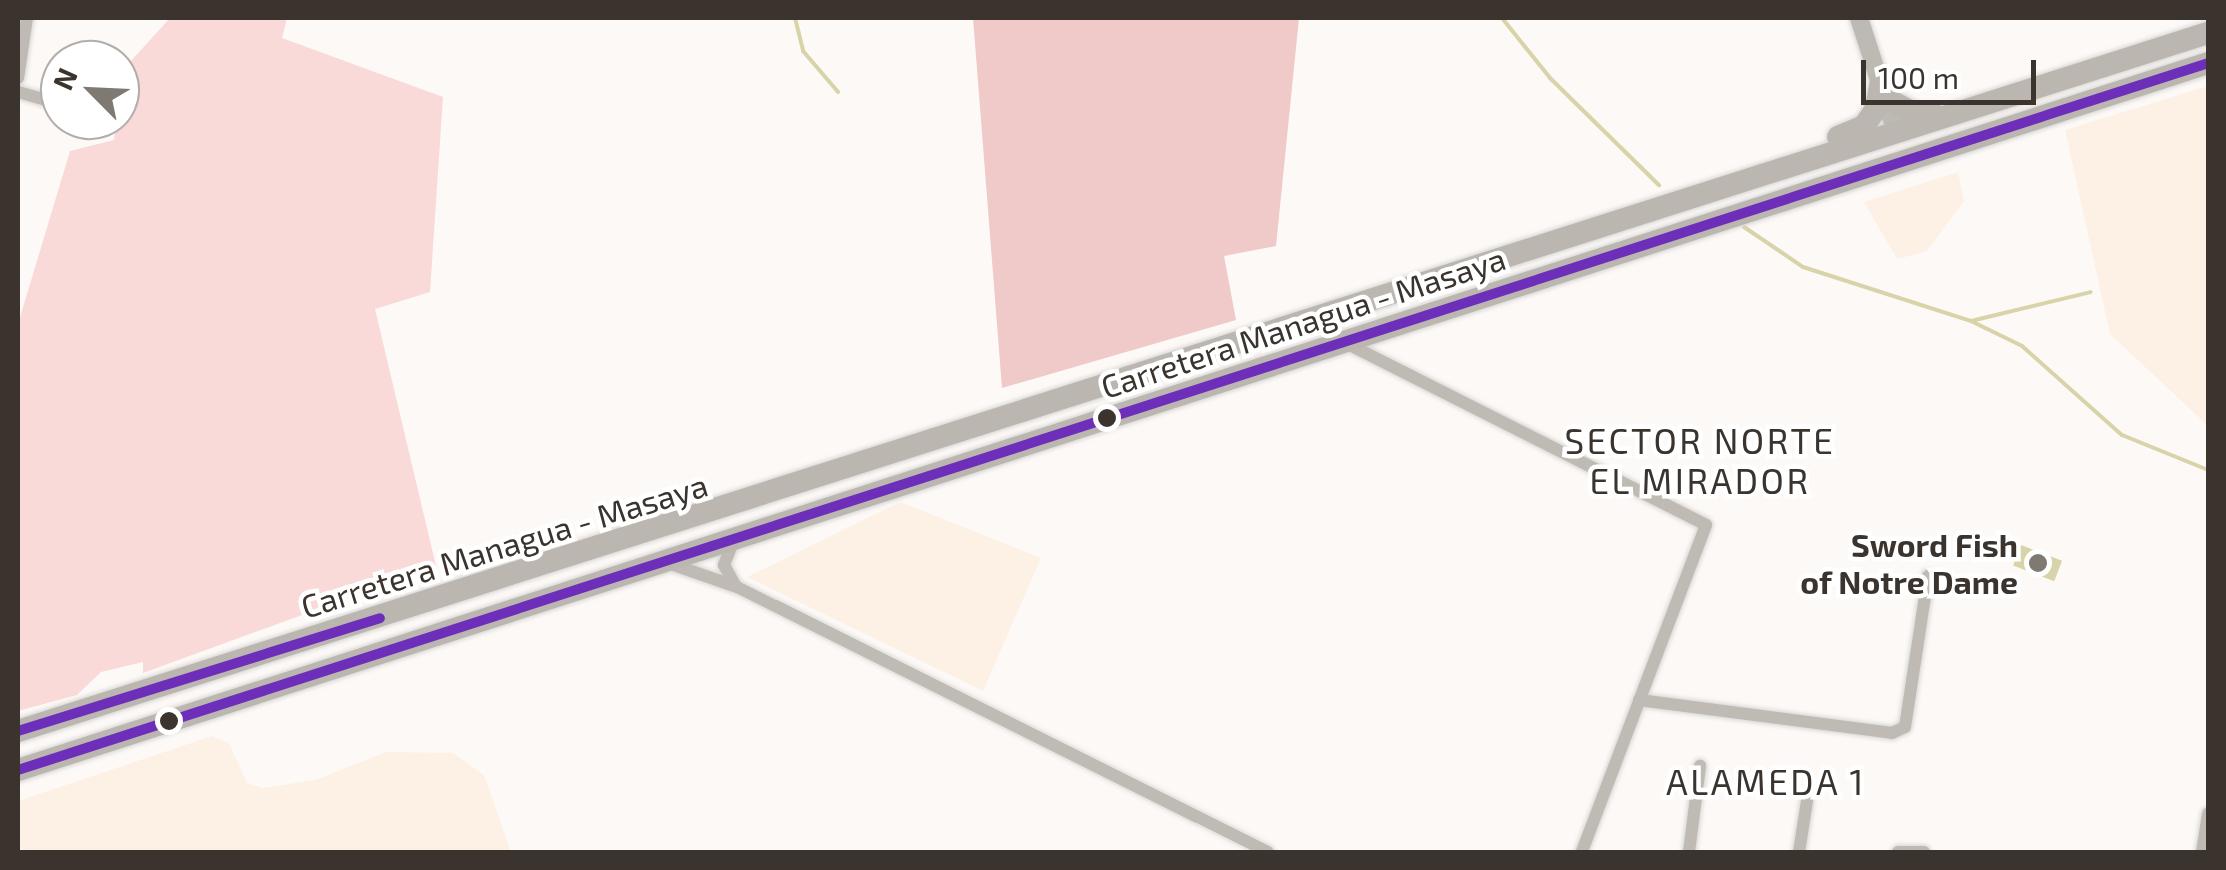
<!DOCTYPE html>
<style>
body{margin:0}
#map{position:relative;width:2226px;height:870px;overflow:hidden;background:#fcf9f7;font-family:"Exo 2",sans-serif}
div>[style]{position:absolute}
.built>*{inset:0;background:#fdf1e6}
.green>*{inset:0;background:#fadad8}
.forest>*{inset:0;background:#efcac8}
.water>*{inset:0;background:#d8d3a9;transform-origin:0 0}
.stream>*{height:4px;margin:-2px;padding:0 2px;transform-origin:2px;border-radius:2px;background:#d8d3a9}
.roads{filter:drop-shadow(0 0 2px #d8d6d4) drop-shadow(0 0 2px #d8d6d4)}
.street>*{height:12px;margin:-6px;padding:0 6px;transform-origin:6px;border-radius:6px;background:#bfbab4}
.secondary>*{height:18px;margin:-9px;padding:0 9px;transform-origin:9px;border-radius:9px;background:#bdb9b3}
.highway>*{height:22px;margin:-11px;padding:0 11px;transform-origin:11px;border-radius:11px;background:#bbb7b0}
.bus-1>*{height:10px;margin:-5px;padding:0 5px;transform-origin:5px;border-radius:5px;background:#6d2fba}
.dots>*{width:28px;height:28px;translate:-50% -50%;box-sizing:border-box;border:5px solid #fff;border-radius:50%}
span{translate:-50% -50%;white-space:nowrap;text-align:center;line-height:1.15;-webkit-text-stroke:9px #fff;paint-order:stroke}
.street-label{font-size:32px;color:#3b342e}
.poi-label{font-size:32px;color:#3b342e;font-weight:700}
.right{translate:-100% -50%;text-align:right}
.neighbourhood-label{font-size:35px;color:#3b342e;letter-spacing:2.5px}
.frame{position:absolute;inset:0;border:20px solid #3b342e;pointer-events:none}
.north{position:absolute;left:40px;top:40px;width:100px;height:100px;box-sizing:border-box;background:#fff;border:2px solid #b1aeab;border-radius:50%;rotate:294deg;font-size:28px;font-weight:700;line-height:40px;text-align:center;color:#3b342e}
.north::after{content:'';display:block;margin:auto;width:35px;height:45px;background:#7f7974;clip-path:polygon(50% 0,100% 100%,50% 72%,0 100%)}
.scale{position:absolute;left:1861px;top:60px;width:175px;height:45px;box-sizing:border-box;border:5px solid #3b342e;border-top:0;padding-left:12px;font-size:30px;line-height:35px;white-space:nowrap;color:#3b342e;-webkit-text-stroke:8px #fff;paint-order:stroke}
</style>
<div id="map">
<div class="built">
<i style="clip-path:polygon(2208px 86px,2208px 426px,2110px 334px,2065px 130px)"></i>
<i style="clip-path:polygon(1958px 172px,1964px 201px,1927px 251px,1897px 259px,1864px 202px)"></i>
<i style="clip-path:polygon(900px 502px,1041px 558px,983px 691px,747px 577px)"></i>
<i style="clip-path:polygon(212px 736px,229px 743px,247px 783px,263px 788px,315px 780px,386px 752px,453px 753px,484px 775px,511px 852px,18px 852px,18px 801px)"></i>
</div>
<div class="green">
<i style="clip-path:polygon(170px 18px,287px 18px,282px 38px,443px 97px,430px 292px,375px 309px,436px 566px,143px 673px,143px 662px,101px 672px,77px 695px,18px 711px,18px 324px,70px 151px,114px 140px,120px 73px)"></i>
</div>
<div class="forest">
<i style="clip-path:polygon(973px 18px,1299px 18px,1276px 246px,1224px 256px,1236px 320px,1002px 388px)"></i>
</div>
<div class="water">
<i style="left:2021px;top:545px;width:44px;height:22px;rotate:21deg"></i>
</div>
<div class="stream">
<i style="left:795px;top:18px;width:34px;rotate:76deg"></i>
<i style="left:803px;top:51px;width:54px;rotate:49.5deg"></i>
<i style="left:1502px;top:18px;width:77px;rotate:51.3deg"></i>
<i style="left:1550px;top:78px;width:153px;rotate:44.5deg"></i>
<i style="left:1744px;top:227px;width:71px;rotate:34.1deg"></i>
<i style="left:1803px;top:267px;width:176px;rotate:17.8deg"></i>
<i style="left:1971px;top:321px;width:123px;rotate:-13.6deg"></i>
<i style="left:1971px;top:321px;width:57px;rotate:26.1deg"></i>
<i style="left:2022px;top:346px;width:134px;rotate:41.7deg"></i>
<i style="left:2122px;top:435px;width:93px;rotate:22.1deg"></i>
</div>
<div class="roads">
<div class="street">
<i style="left:18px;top:78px;width:61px;rotate:-81.5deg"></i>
<i style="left:18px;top:92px;width:44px;rotate:15.9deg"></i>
<i style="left:1346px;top:343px;width:403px;rotate:26.8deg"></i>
<i style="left:1706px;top:525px;width:350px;rotate:110.8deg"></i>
<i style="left:734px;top:540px;width:27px;rotate:112deg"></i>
<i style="left:724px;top:565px;width:23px;rotate:61deg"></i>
<i style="left:671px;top:564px;width:70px;rotate:19.2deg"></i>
<i style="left:737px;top:587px;width:593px;rotate:26.52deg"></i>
<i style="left:1639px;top:700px;width:255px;rotate:7.4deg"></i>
<i style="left:1892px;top:733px;width:14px;rotate:-25deg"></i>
<i style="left:1905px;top:727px;width:153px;rotate:-81.3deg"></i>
<i style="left:1689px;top:852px;width:87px;rotate:-82.7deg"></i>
<i style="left:1799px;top:852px;width:52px;rotate:-81.1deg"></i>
<i style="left:1898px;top:852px;width:26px"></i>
<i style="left:2202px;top:852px;width:39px;rotate:-81deg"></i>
</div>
<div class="secondary">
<i style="left:1859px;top:18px;width:120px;rotate:72deg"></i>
</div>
<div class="highway">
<i style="left:1886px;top:98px;width:35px;rotate:29deg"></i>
<i style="left:1917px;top:115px;width:18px"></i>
<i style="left:1838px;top:137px;width:28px;rotate:-23deg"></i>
<i style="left:1864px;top:126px;width:21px;rotate:-55deg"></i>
<i style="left:1876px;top:109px;width:27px;rotate:-80deg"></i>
<i style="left:18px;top:731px;width:2299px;rotate:-17.68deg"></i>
<i style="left:18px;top:770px;width:2301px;rotate:-17.89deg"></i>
</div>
</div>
<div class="bus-1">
<i style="left:18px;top:731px;width:379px;rotate:-17.3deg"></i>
<i style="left:18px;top:770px;width:2301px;rotate:-17.89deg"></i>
</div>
<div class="dots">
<i style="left:1107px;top:418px;background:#3b342e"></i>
<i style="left:2038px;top:563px;background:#7f7974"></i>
<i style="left:169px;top:721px;background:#3b342e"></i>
</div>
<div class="street-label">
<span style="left:1303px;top:322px;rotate:-18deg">Carretera Managua - Masaya</span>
<span style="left:504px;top:545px;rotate:-17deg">Carretera Managua - Masaya</span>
</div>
<div class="poi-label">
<span class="right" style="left:2018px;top:563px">Sword Fish<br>of Notre Dame</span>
</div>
<div class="neighbourhood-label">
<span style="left:1700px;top:460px">SECTOR NORTE<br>EL MIRADOR</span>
<span style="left:1766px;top:781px">ALAMEDA 1</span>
</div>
<div class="frame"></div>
<div class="north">N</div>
<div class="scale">100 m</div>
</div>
